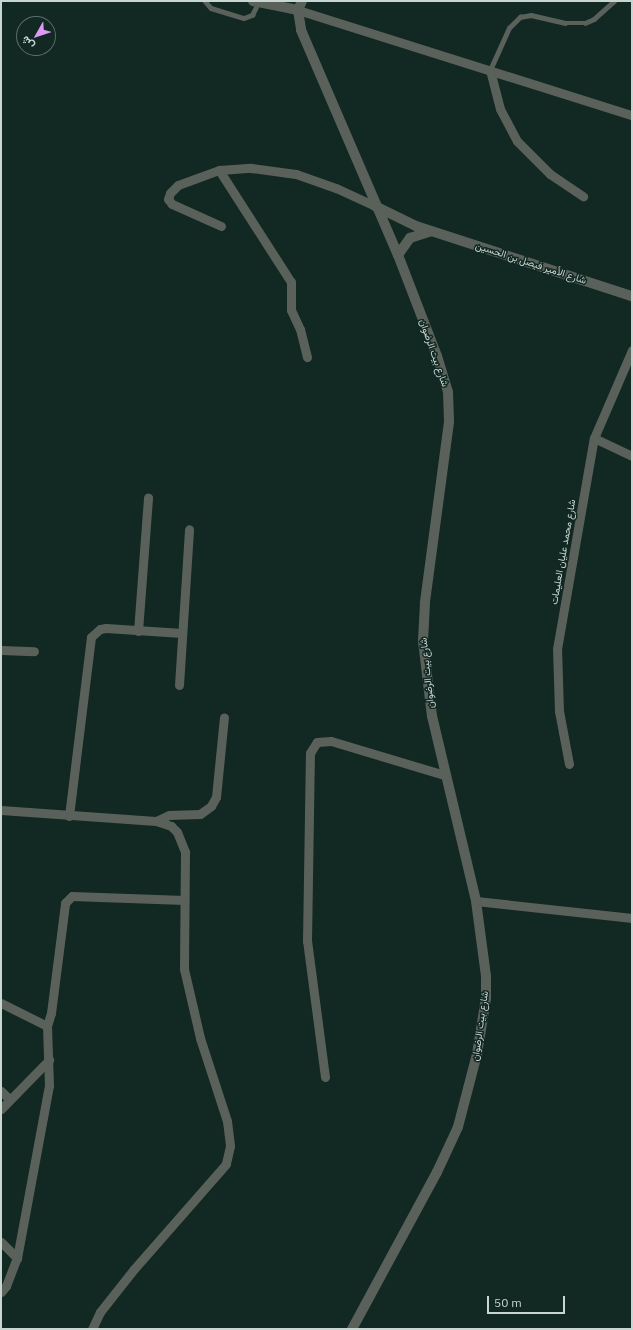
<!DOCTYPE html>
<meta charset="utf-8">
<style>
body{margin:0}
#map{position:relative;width:633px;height:1330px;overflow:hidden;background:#122823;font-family:"IBM Plex Sans",Vazirmatn,sans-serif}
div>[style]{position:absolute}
.service>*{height:4.5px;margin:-2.25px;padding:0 2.25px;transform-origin:2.25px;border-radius:2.25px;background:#5a615a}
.minor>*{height:9px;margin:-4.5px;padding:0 4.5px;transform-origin:4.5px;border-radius:4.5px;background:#5a615a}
.tertiary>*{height:10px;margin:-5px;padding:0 5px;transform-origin:5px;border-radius:5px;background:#5a615a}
span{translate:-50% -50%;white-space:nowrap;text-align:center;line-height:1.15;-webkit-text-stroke:3px #122823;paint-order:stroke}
.street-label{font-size:10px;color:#c8d6d2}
.frame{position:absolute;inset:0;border:2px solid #c8d6d2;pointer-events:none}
.north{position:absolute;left:16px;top:16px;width:40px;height:40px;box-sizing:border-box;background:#122823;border:1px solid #5b6e69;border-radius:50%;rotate:231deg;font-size:11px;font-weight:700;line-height:16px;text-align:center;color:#c8d6d2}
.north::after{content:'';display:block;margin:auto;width:14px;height:18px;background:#dd99f3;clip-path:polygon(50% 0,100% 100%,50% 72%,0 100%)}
.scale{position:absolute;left:487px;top:1296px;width:78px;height:18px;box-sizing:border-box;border:2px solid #c8d6d2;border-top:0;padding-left:5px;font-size:12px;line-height:14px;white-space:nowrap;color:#c8d6d2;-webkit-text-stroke:3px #122823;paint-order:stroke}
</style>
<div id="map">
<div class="service">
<i style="left:205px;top:1px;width:9px;rotate:49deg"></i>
<i style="left:211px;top:8px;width:34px;rotate:17deg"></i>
<i style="left:244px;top:18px;width:9px;rotate:-21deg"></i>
<i style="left:252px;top:15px;width:13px;rotate:-63deg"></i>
<i style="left:490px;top:70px;width:46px;rotate:-65.7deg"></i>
<i style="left:509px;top:28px;width:16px;rotate:-45deg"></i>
<i style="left:520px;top:17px;width:11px;rotate:-10deg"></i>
<i style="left:531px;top:15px;width:35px;rotate:13deg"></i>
<i style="left:565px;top:23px;width:20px"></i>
<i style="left:585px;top:23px;width:10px;rotate:-24deg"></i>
<i style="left:594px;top:19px;width:27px;rotate:-42deg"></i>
</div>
<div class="minor">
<i style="left:298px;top:10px;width:350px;rotate:17.5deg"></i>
<i style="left:490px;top:70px;width:40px;rotate:75.6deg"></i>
<i style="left:500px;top:109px;width:36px;rotate:62deg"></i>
<i style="left:517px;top:141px;width:47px;rotate:45deg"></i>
<i style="left:550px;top:174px;width:40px;rotate:34deg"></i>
<i style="left:219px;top:170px;width:133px;rotate:57.3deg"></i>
<i style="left:291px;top:282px;width:28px;rotate:90deg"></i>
<i style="left:291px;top:310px;width:21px;rotate:65deg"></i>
<i style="left:300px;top:329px;width:29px;rotate:76deg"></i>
<i style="left:221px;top:226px;width:54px;rotate:-155.8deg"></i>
<i style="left:172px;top:204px;width:6px;rotate:-129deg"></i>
<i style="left:168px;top:199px;width:6px;rotate:-72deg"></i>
<i style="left:170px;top:193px;width:11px;rotate:-45deg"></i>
<i style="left:178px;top:185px;width:44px;rotate:-20.1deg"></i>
<i style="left:219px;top:170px;width:32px;rotate:-4deg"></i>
<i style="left:251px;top:168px;width:45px;rotate:7.6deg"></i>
<i style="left:296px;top:174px;width:42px;rotate:19.3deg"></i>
<i style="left:336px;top:188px;width:43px;rotate:24.8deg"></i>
<i style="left:594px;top:438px;width:42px;rotate:25.3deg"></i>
<i style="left:138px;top:631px;width:134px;rotate:-85.7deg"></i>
<i style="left:1px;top:650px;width:33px;rotate:2deg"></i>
<i style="left:179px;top:685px;width:156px;rotate:-86.3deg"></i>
<i style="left:569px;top:764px;width:54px;rotate:-100.7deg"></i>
<i style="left:559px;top:711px;width:62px;rotate:-91.8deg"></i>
<i style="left:557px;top:649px;width:214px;rotate:-80.1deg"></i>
<i style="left:594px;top:438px;width:96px;rotate:-66.6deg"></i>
<i style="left:1px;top:810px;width:155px;rotate:4.1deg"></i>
<i style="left:156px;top:821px;width:16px;rotate:18deg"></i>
<i style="left:171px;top:826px;width:8px;rotate:45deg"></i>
<i style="left:177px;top:832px;width:22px;rotate:68deg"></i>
<i style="left:185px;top:852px;width:117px;rotate:90.5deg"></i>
<i style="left:184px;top:969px;width:71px;rotate:76.9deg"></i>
<i style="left:200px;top:1038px;width:87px;rotate:72deg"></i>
<i style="left:227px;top:1121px;width:25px;rotate:83deg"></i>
<i style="left:230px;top:1146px;width:18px;rotate:103deg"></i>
<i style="left:226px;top:1164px;width:140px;rotate:131.2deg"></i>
<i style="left:134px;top:1269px;width:55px;rotate:128.3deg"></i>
<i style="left:100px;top:1312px;width:19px;rotate:115deg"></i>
<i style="left:69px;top:816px;width:180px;rotate:-83deg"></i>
<i style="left:91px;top:637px;width:12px;rotate:-42deg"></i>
<i style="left:100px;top:629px;width:6px;rotate:-9deg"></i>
<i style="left:106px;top:628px;width:76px;rotate:3.8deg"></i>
<i style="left:156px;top:821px;width:14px;rotate:-25deg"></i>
<i style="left:169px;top:815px;width:31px;rotate:-2deg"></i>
<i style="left:200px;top:814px;width:14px;rotate:-36deg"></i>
<i style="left:211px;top:806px;width:10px;rotate:-61deg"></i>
<i style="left:216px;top:797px;width:80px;rotate:-84.3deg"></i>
<i style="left:476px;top:901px;width:157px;rotate:6.2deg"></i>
<i style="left:1px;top:1003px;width:51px;rotate:26.6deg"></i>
<i style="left:325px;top:1077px;width:137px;rotate:-97.5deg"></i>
<i style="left:307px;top:941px;width:188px;rotate:-89.1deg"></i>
<i style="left:310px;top:753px;width:13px;rotate:-58deg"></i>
<i style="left:317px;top:742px;width:14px;rotate:-4deg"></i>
<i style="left:331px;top:741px;width:118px;rotate:16.7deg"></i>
<i style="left:1px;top:1091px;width:11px;rotate:45deg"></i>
<i style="left:1px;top:1109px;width:69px;rotate:-45.6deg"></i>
<i style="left:1px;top:1242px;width:23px;rotate:45deg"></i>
<i style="left:1px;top:1292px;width:8px;rotate:-50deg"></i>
<i style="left:6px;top:1286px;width:30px;rotate:-69deg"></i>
<i style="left:17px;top:1258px;width:175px;rotate:-79.5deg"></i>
<i style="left:49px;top:1086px;width:60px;rotate:-91.9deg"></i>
<i style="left:47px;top:1026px;width:14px;rotate:-73deg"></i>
<i style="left:51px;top:1013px;width:111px;rotate:-82.7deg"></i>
<i style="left:65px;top:903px;width:10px;rotate:-45deg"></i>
<i style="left:72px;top:896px;width:112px;rotate:2deg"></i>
</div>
<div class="tertiary">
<i style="left:253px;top:1px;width:46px;rotate:11.3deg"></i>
<i style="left:302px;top:1px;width:10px;rotate:114deg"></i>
<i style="left:298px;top:10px;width:20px;rotate:81deg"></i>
<i style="left:301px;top:30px;width:245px;rotate:66.7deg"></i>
<i style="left:398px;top:255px;width:108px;rotate:68.9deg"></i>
<i style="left:437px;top:356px;width:38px;rotate:73deg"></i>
<i style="left:448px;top:392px;width:30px;rotate:88deg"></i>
<i style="left:449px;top:422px;width:183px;rotate:97.6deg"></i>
<i style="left:425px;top:603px;width:38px;rotate:93deg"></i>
<i style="left:423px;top:641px;width:76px;rotate:83.2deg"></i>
<i style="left:432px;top:716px;width:190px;rotate:76.6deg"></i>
<i style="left:476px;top:901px;width:76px;rotate:82.4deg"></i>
<i style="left:486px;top:976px;width:22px;rotate:90deg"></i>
<i style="left:486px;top:998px;width:57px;rotate:99.1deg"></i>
<i style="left:477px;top:1054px;width:75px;rotate:104.6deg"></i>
<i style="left:458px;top:1127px;width:50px;rotate:115deg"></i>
<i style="left:437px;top:1172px;width:179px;rotate:118.4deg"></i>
<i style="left:375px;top:206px;width:46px;rotate:26deg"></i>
<i style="left:416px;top:226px;width:227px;rotate:18deg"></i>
<i style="left:398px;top:255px;width:21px;rotate:-55deg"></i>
<i style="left:410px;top:238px;width:22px;rotate:-18deg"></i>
</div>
<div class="street-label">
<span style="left:531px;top:263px;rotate:18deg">شارع الأمير فيصل بن الحسين</span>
<span style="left:434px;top:353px;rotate:71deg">شارع بيت الرضوان</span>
<span style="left:563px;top:552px;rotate:-80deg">شارع محمد عليان العليمات</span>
<span style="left:427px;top:673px;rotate:-96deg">شارع بيت الرضوان</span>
<span style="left:480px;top:1026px;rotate:-82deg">شارع بيت الرضوان</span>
</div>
<div class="frame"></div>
<div class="north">ش</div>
<div class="scale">50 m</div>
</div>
